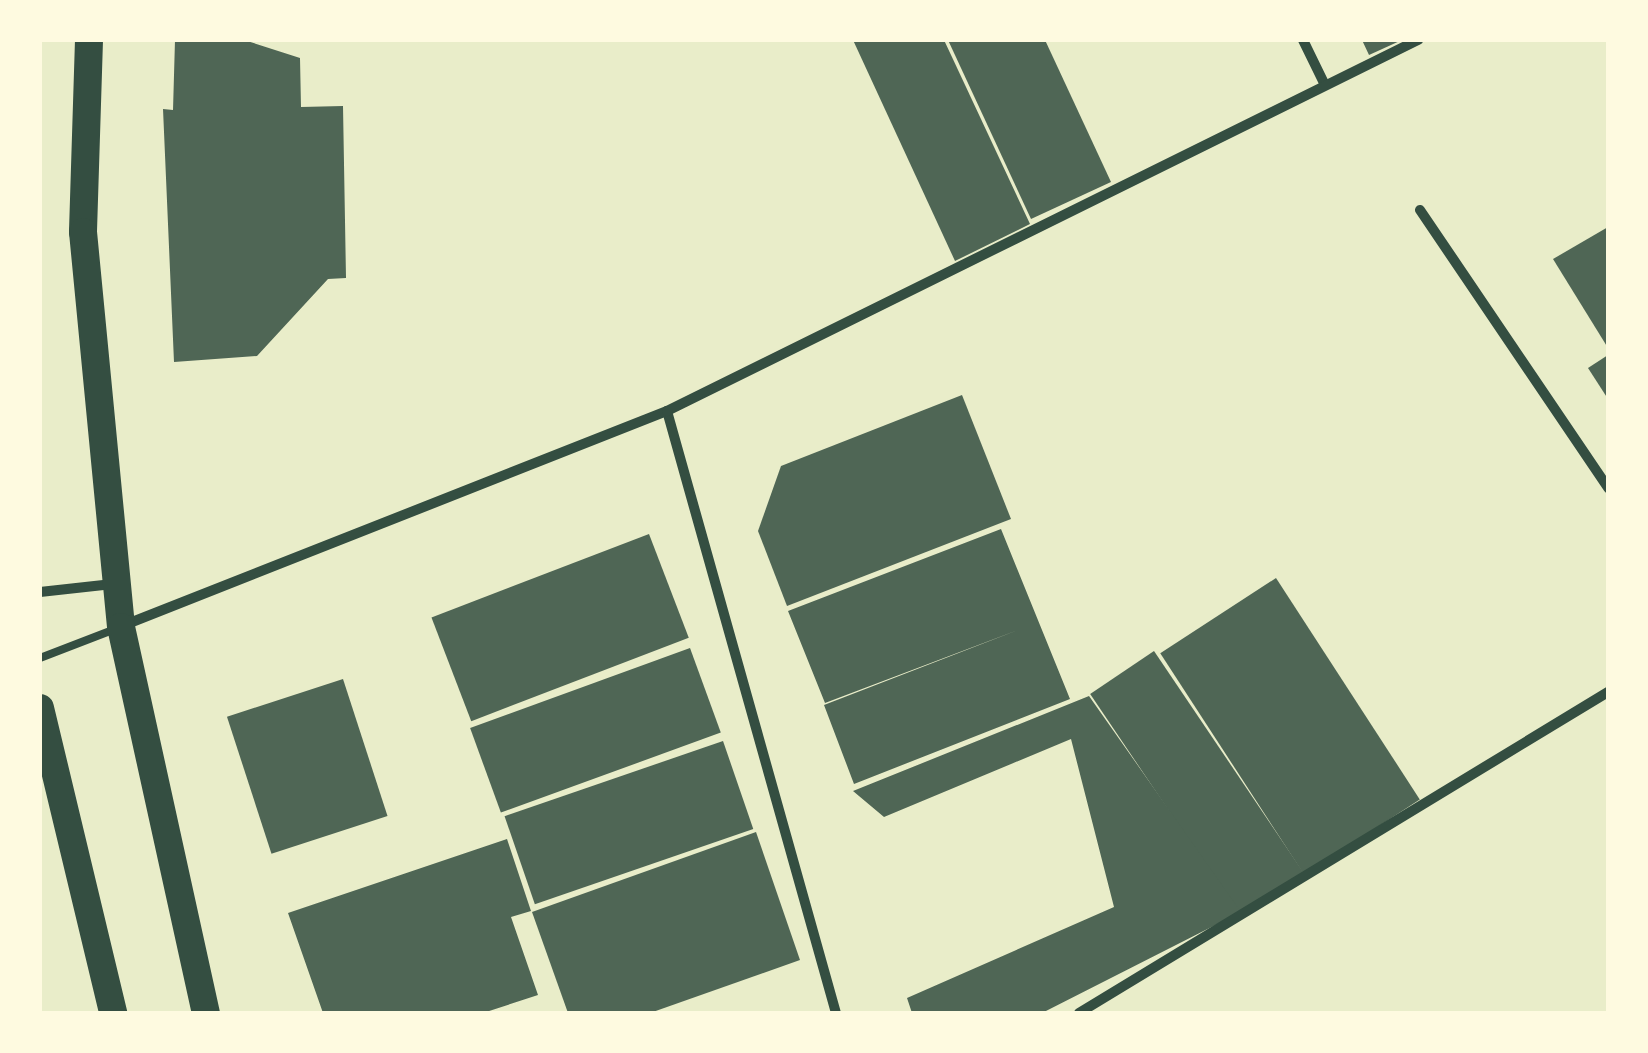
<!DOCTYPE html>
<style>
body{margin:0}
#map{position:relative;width:1648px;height:1053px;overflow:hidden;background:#e9edc9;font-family:"Work Sans",sans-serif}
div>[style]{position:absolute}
.building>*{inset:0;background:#4f6655;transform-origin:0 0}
.service>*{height:8px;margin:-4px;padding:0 4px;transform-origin:4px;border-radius:4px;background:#344e41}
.minor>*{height:10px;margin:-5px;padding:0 5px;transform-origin:5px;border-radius:5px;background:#344e41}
.trunk>*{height:28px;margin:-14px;padding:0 14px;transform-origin:14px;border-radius:14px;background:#344e41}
span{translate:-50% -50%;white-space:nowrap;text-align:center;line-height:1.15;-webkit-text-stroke:8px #fefae0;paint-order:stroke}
.frame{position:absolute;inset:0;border:42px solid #fefae0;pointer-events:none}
</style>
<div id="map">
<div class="building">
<i style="clip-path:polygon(175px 40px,244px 40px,300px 58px,301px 107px,343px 106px,346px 278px,328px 279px,257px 356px,174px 362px,163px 109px,173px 110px)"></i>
<i style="clip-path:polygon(853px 40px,944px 40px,1030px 224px,955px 261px)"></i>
<i style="clip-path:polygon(948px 40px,1045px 40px,1111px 182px,1031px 219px)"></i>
<i style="clip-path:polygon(1362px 40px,1402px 40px,1369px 55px)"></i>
<i style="clip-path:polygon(1608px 227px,1608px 348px,1553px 259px)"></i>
<i style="clip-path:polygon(1608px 355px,1608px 399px,1588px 368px)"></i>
<i style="clip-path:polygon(962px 395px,1011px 519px,787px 606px,758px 531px,781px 466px)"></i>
<i style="clip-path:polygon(1001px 529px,1070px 699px,854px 784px,824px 705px,1023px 628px,825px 703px,788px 611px)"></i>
<i style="left:649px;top:534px;width:111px;height:233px;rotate:69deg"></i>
<i style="left:1276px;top:578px;width:264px;height:138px;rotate:57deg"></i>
<i style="left:690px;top:648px;width:90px;height:234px;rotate:70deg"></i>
<i style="left:1154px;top:651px;width:270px;height:77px;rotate:56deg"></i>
<i style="left:343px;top:679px;width:144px;height:122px;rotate:72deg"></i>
<i style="clip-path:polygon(1089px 696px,1241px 912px,1042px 1013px,912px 1013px,907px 998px,1114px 907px,1071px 739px,884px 817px,853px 791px)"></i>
<i style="left:723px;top:741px;width:93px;height:231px;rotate:71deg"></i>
<i style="clip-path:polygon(756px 832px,800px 960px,650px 1013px,568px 1013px,532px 912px)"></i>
<i style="clip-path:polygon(507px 839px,531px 911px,511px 917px,538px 995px,483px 1013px,323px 1013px,288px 913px)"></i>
</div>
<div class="service">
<i style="left:40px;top:658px;width:80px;rotate:-21.1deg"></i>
</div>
<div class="minor">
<i style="left:1303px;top:40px;width:48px;rotate:64deg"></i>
<i style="left:1420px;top:210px;width:336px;rotate:55.9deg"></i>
<i style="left:667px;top:411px;width:625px;rotate:74.32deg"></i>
<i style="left:40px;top:592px;width:73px;rotate:-6.3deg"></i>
<i style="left:122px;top:626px;width:586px;rotate:-21.53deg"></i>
<i style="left:667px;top:411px;width:838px;rotate:-26.29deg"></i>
<i style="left:1079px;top:1013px;width:619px;rotate:-31.25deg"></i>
</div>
<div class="trunk">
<i style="left:89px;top:40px;width:192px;rotate:91.8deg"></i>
<i style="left:83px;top:232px;width:397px;rotate:84.5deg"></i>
<i style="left:121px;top:627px;width:395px;rotate:77.6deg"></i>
<i style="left:40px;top:708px;width:314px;rotate:76.5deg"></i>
</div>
<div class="frame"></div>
</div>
